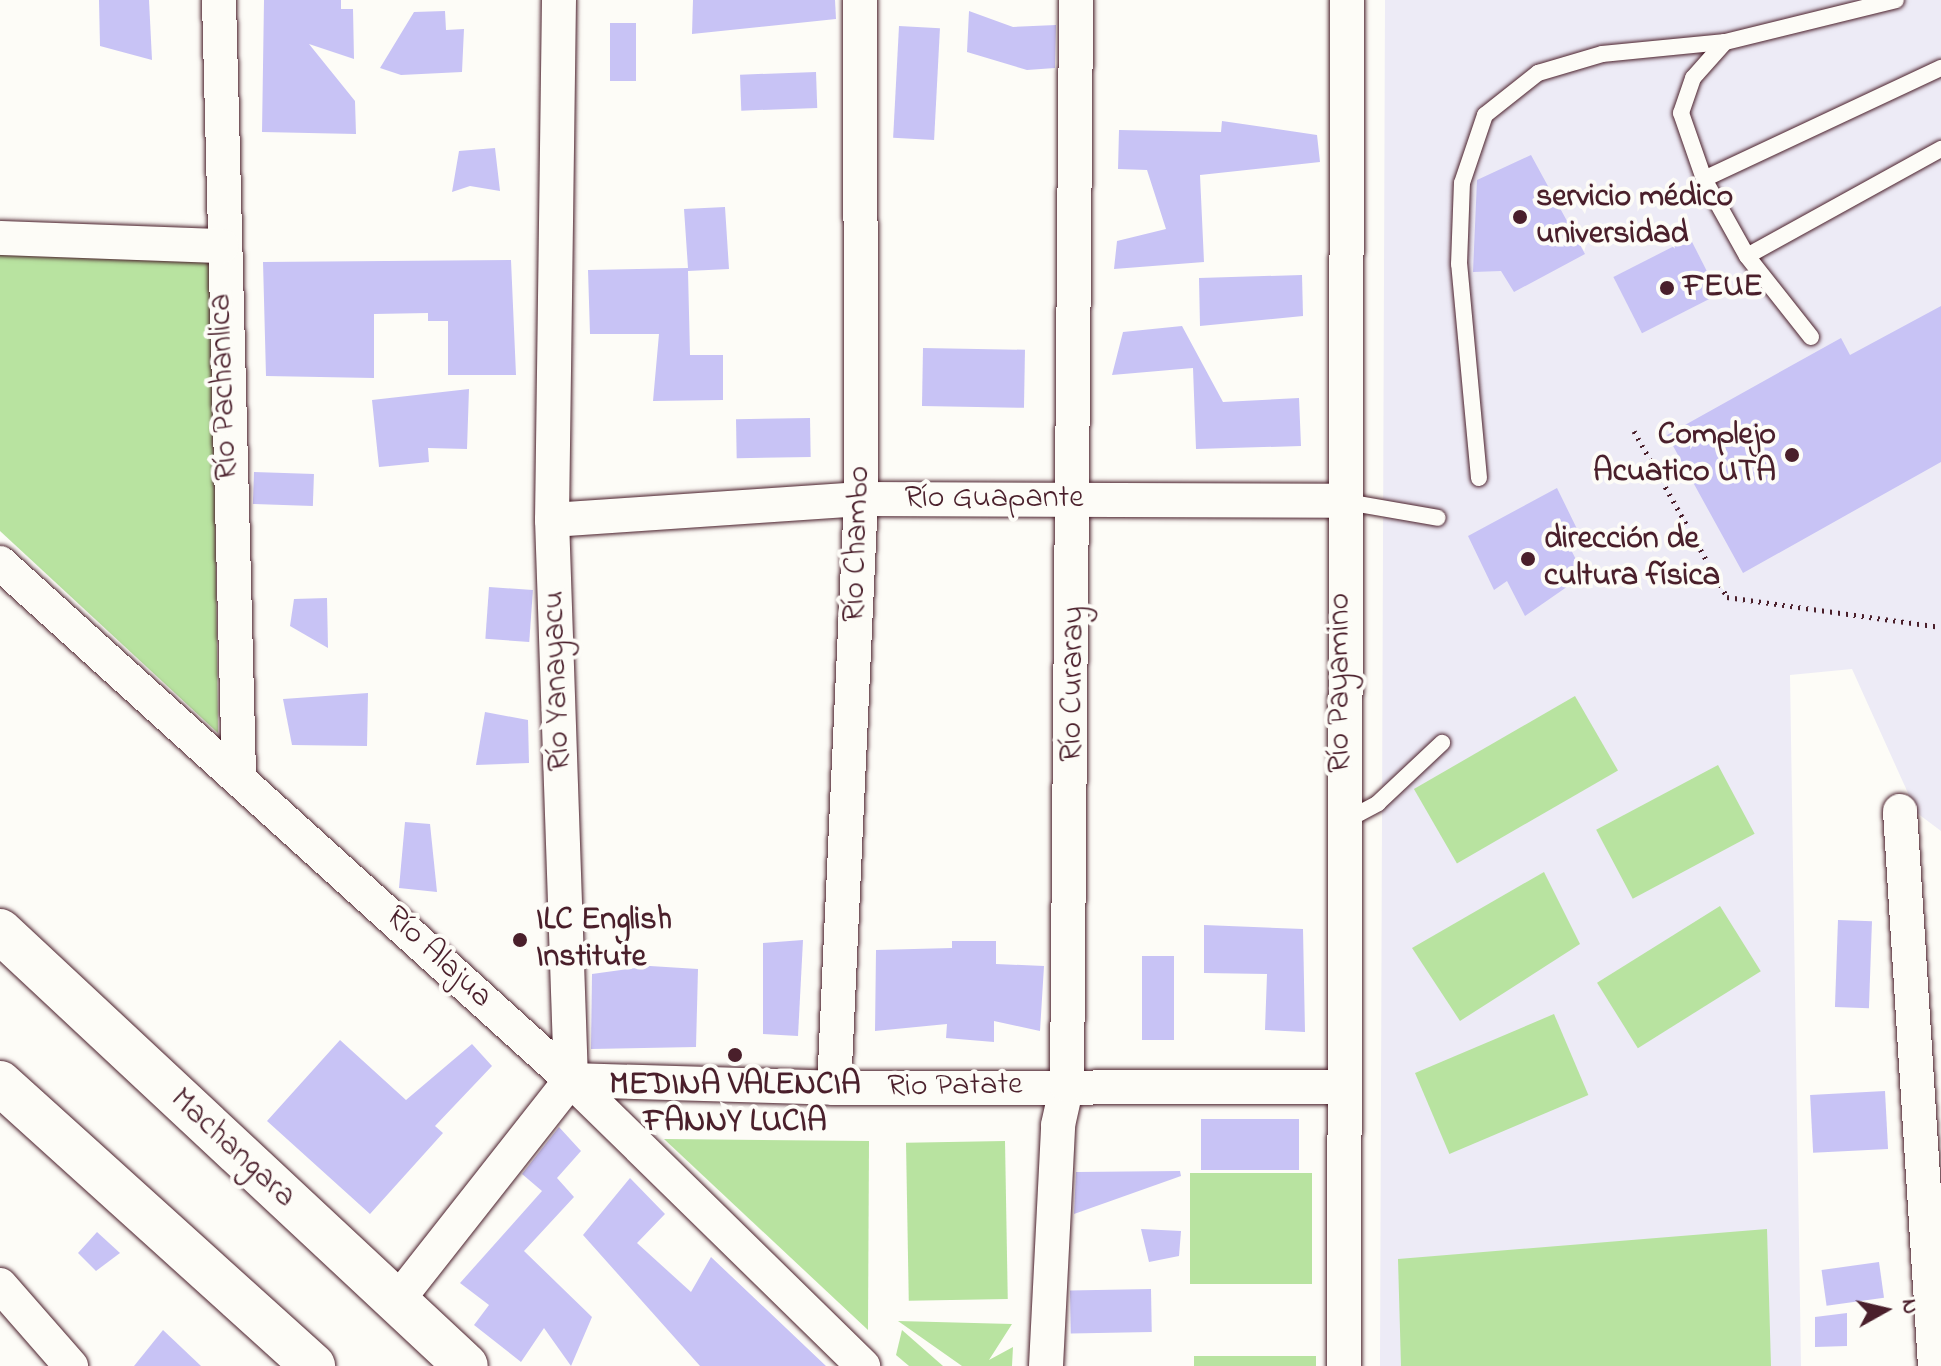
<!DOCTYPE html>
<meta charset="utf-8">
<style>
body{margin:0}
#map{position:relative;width:1941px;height:1366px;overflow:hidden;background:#fdfcf7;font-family:"Indie Flower",sans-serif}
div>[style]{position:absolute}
.built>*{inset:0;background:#edebf6}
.green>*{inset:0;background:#b8e3a0;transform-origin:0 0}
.building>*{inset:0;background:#c8c3f5;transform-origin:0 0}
.path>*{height:5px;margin-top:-2.5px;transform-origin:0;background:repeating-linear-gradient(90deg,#4a1f2b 0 2px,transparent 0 8px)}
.roads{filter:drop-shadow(0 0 2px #4a1f2b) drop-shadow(0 0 2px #4a1f2b)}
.lane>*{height:16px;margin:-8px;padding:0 8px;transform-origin:8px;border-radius:8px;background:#fdfcf7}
.street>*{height:34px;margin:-17px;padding:0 17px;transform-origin:17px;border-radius:17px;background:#fdfcf7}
.secondary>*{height:44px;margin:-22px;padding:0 22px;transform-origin:22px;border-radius:22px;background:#fdfcf7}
.dots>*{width:22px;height:22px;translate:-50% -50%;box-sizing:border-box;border:4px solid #fdfcf7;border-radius:50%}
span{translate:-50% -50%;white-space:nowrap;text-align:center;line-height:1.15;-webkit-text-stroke:8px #fdfcf7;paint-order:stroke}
.poi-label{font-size:32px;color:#4a1f2b;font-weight:700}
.left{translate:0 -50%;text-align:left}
.right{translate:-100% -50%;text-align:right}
.street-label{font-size:32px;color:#4a1f2b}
.north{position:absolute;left:1845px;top:1270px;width:80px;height:80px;-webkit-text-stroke:6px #fdfcf7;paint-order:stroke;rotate:82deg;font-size:22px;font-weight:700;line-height:32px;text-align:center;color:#4a1f2b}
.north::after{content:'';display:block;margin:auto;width:28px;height:36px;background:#4a1f2b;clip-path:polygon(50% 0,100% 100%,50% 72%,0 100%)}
</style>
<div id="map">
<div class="built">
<i style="clip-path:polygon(1385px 0,1941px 0,1941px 831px,1917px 813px,1852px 669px,1790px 675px,1801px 1366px,1380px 1366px)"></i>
</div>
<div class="green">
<i style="clip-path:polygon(0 249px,212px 255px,218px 733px,0 531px)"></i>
<i style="left:1575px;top:696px;width:86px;height:186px;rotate:60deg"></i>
<i style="left:1718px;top:765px;width:78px;height:138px;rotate:62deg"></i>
<i style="clip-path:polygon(1544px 872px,1580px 944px,1460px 1021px,1412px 948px)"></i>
<i style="left:1720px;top:906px;width:77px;height:145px;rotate:58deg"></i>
<i style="left:1554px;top:1014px;width:88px;height:151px;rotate:67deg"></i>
<i style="clip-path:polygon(664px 1139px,869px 1141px,868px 1330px)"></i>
<i style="left:1005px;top:1141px;width:158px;height:99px;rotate:89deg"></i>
<i style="left:1190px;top:1173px;width:122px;height:111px"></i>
<i style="clip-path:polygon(1767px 1229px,1771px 1366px,1401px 1366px,1398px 1259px)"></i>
<i style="clip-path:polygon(898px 1321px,1012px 1324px,989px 1360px,1013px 1347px,1012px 1366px,962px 1366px)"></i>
<i style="clip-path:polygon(902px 1330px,943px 1366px,909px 1366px,896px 1355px)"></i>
<i style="left:1194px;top:1356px;width:122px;height:10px"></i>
</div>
<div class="building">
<i style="clip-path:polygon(99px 0,149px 0,152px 60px,100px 46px)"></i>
<i style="clip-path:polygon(264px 0,341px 0,341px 9px,353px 9px,354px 59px,309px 44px,355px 101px,356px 134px,262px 132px)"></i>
<i style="clip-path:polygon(693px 0,835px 0,836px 19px,692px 34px)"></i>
<i style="clip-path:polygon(445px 11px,446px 30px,464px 29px,462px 72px,401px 75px,380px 68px,414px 12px)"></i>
<i style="clip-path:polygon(969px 11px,1013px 27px,1056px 25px,1055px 68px,1027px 70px,967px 52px)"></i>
<i style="left:610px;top:23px;width:26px;height:58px"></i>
<i style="left:899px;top:26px;width:41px;height:112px;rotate:3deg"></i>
<i style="left:816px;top:72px;width:36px;height:76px;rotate:88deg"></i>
<i style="clip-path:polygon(1222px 121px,1317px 135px,1320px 162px,1200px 175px,1204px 262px,1114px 269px,1117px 241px,1166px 229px,1147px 170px,1118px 169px,1119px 130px,1221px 132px)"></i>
<i style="clip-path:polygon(495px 148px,500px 191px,470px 186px,452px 192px,459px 151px)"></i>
<i style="clip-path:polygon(1531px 155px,1585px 254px,1514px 292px,1501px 271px,1473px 272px,1477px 180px)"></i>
<i style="clip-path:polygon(725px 207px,729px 269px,688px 271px,690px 355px,723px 355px,723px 400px,653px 401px,659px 334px,590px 334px,588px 270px,688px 268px,684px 209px)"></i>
<i style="left:1690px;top:238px;width:63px;height:86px;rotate:63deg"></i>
<i style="clip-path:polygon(511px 260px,516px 375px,448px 375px,448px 321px,428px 321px,428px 313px,374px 314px,374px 378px,266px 376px,263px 262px)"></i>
<i style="clip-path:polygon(1302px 275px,1303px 316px,1200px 326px,1199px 278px)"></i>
<i style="clip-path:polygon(1941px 306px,1941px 462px,1743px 573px,1667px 435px,1841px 338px,1850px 355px)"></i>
<i style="clip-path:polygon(1182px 326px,1223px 402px,1299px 398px,1301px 446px,1196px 449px,1193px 368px,1112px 375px,1123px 332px)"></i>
<i style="left:923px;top:348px;width:102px;height:58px;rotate:1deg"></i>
<i style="clip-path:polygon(469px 389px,467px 449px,428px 448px,429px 462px,379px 467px,372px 400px)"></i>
<i style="left:810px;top:418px;width:39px;height:74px;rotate:89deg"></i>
<i style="left:254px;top:472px;width:60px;height:32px;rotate:2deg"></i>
<i style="clip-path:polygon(1557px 488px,1580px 535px,1568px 544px,1584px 575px,1525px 616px,1507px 581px,1494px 590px,1468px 536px)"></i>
<i style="left:489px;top:587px;width:44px;height:52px;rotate:4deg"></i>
<i style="clip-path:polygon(327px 598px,328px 648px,290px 626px,294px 599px)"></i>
<i style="clip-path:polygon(368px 693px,367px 746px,292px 745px,283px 699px)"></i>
<i style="clip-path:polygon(485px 712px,528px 720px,529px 763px,476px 765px)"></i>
<i style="clip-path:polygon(405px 822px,430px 824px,437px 892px,399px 888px)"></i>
<i style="left:1838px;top:920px;width:34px;height:87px;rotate:2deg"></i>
<i style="clip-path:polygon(1204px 925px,1303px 929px,1305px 1032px,1265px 1030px,1267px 974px,1204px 973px)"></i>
<i style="clip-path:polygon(803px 940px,798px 1036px,763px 1034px,763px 943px)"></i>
<i style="clip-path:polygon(952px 941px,996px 941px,996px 964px,1044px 966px,1040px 1031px,994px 1021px,994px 1042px,946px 1038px,947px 1024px,875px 1031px,876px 950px,952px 948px)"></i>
<i style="left:1174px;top:956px;width:84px;height:32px;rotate:90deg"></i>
<i style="clip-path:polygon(650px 966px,698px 969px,696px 1047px,591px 1049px,592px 974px)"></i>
<i style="clip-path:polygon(340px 1040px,406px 1100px,472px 1044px,492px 1066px,435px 1126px,443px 1133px,370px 1214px,267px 1121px)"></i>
<i style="left:1885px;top:1091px;width:58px;height:75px;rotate:87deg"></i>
<i style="left:1201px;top:1119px;width:98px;height:51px"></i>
<i style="clip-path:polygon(559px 1127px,581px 1151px,557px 1178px,574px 1197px,524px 1251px,592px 1317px,571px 1366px,544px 1328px,521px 1362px,474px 1325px,489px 1305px,460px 1283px,542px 1191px,522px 1174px)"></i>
<i style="clip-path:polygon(1180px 1171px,1181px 1176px,1074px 1214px,1076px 1172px)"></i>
<i style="clip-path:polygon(630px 1178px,665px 1214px,637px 1243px,691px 1292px,711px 1257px,826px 1366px,700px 1366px,583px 1235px)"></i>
<i style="clip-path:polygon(1141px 1229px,1181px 1231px,1179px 1256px,1149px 1262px)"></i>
<i style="clip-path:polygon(97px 1232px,120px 1253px,96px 1271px,78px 1253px)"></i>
<i style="left:1879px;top:1262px;width:36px;height:58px;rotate:82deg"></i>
<i style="left:1151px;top:1289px;width:43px;height:81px;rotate:89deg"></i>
<i style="clip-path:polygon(1847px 1313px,1847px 1346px,1815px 1347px,1815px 1317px)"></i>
<i style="clip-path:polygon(163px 1330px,201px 1366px,134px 1366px)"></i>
</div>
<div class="path">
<i style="left:1634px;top:431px;width:190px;rotate:60.7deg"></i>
<i style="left:1727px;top:597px;width:216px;rotate:8deg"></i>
</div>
<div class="roads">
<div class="lane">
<i style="left:1704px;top:179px;width:70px;rotate:-109.2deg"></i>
<i style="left:1681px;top:113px;width:37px;rotate:-71deg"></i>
<i style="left:1693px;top:78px;width:48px;rotate:-48.4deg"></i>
<i style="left:1747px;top:256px;width:222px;rotate:-28.9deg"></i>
<i style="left:1811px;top:337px;width:103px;rotate:-128.3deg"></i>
<i style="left:1747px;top:256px;width:88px;rotate:-119.2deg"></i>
<i style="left:1704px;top:179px;width:262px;rotate:-25.1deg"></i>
<i style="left:1479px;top:478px;width:215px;rotate:-95.3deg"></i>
<i style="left:1459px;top:264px;width:81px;rotate:-87.9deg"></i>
<i style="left:1462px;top:183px;width:72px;rotate:-71.3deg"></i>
<i style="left:1485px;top:115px;width:68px;rotate:-38.4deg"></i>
<i style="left:1538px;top:73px;width:67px;rotate:-16.5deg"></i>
<i style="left:1602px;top:54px;width:124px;rotate:-5.6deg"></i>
<i style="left:1725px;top:42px;width:176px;rotate:-13.8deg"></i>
<i style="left:1341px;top:501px;width:98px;rotate:9.9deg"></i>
<i style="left:1343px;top:822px;width:40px;rotate:-28deg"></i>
<i style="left:1378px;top:803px;width:88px;rotate:-43.2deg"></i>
</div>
<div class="street">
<i style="left:219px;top:0;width:775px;rotate:88.52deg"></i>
<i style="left:0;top:238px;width:222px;rotate:2.1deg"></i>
<i style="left:552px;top:520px;width:310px;rotate:-3.9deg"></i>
<i style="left:861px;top:499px;width:480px;rotate:0.2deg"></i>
<i style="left:0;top:563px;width:770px;rotate:42.16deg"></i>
<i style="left:571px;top:1080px;width:409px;rotate:44.4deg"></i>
<i style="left:1900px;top:811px;width:556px;rotate:86.39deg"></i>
<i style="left:571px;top:1080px;width:263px;rotate:1.7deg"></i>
<i style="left:834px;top:1088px;width:505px;rotate:-0.11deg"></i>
<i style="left:834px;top:1088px;width:590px;rotate:-87.38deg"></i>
<i style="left:861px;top:499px;width:499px;rotate:-90.1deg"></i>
<i style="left:0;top:1285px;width:108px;rotate:48.8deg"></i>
<i style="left:396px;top:1302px;width:283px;rotate:-51.8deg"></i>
<i style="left:571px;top:1080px;width:560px;rotate:-91.94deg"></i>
<i style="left:552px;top:520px;width:520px;rotate:-89.23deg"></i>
<i style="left:1046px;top:1366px;width:241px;rotate:-87.1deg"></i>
<i style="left:1058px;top:1125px;width:41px;rotate:-77.3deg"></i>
<i style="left:1067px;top:1085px;width:1085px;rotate:-89.52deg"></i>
<i style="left:1344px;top:1366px;width:1366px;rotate:-89.87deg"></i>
</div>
<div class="secondary">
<i style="left:0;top:931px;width:637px;rotate:43.03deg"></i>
<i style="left:0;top:1083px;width:422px;rotate:42.1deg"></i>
</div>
</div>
<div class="dots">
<i style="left:1520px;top:217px;background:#4a1f2b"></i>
<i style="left:1667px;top:288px;background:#4a1f2b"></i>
<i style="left:1792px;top:455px;background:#4a1f2b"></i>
<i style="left:1528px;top:559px;background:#4a1f2b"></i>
<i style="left:520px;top:940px;background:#4a1f2b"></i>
<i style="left:735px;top:1055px;background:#4a1f2b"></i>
</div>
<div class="poi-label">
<span class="left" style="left:1536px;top:217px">servicio médico<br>universidad</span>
<span class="left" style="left:1683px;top:288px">FEUE</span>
<span class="right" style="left:1776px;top:455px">Complejo<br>Acuatico UTA</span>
<span class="left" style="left:1544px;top:559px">dirección de<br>cultura física</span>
<span class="left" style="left:536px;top:940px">ILC English<br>Institute</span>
<span style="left:735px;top:1105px">MEDINA VALENCIA<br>FANNY LUCIA</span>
</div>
<div class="street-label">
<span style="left:225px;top:387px;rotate:-92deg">Río Pachanlica</span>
<span style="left:994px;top:499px">Río Guapante</span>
<span style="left:858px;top:544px;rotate:-88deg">Río Chambo</span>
<span style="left:558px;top:681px;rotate:-92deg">Río Yanayacu</span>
<span style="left:1341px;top:683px;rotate:-90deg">Río Payamino</span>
<span style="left:1074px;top:684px;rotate:-89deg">Río Curaray</span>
<span style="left:438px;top:958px;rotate:43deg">Río Alajua</span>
<span style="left:955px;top:1087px;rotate:-1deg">Rio Patate</span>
<span style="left:232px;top:1149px;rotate:43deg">Machangara</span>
</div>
<div class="north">N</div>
</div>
